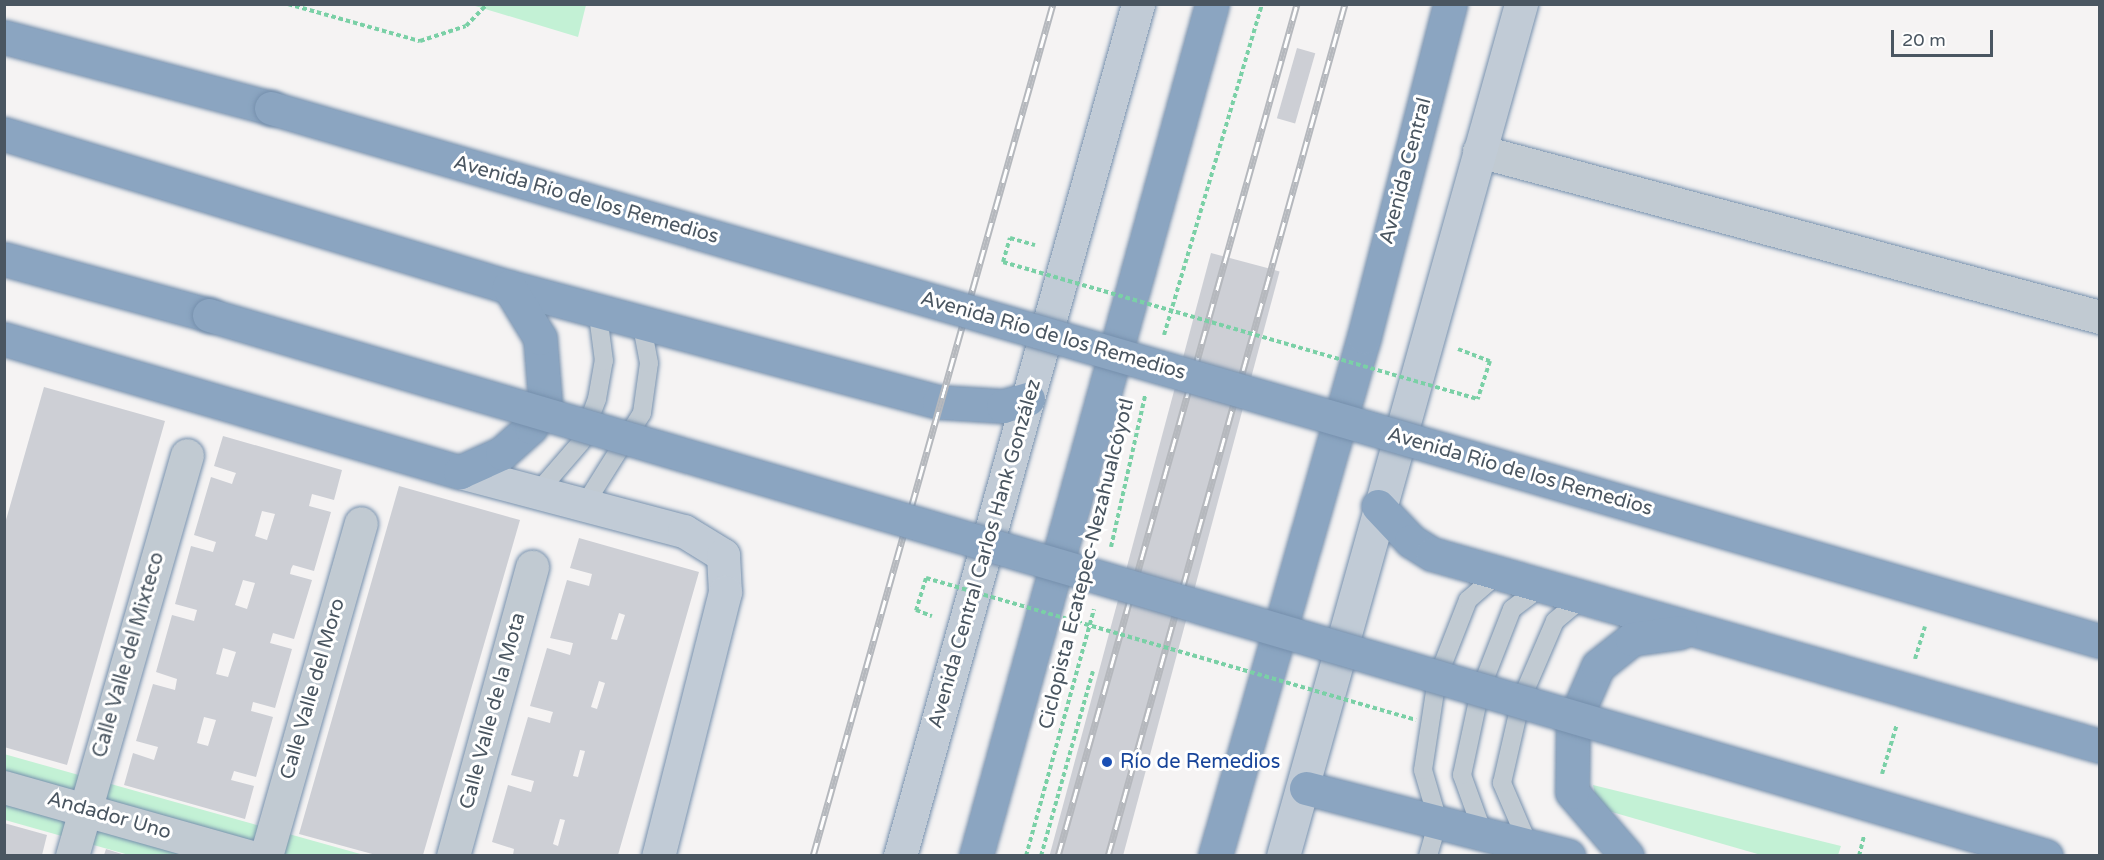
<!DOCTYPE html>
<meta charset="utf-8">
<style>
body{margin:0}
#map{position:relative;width:2104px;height:860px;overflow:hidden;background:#f5f3f3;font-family:"Varela Round",sans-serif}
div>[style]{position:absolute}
.green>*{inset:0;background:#c3f1d5}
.building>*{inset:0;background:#cdcfd5;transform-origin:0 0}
.path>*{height:4px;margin-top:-2px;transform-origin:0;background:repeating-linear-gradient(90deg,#7ad0a6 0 4.5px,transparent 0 7.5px)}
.roads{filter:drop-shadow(0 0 2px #7690ad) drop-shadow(0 0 2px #7690ad)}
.lane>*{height:18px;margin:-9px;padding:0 9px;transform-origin:9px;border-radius:9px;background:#c1cad2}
.street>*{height:33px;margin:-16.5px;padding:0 16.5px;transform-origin:16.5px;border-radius:16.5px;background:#c1cad2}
.secondary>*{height:33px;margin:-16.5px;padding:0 16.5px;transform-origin:16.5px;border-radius:16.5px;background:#c1cbd6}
.highway>*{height:33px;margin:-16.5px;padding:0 16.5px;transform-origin:16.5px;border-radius:16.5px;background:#8ba5c1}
.rail>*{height:7px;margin-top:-3.5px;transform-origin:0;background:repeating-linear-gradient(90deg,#fff 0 14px,#b5b8bd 0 28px);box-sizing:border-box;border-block:2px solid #b5b8bd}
.path-bridge>*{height:4px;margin-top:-2px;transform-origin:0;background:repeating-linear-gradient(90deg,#7ad0a6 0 4.5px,transparent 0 7.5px)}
.bridges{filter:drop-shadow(0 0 2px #7690ad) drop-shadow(0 0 2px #7690ad)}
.highway-bridge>*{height:33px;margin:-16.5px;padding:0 16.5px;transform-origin:16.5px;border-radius:16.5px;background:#8ba5c1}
.dots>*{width:16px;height:16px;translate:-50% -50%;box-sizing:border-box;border:3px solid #fff;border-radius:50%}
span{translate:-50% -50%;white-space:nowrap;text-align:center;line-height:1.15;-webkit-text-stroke:6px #fff;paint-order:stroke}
.street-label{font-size:20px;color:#4a5661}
.transit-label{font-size:20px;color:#164399}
.left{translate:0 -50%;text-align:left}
.frame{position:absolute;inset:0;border:6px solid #4a5661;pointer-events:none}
.scale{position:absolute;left:1891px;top:30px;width:102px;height:27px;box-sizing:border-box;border:3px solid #4a5661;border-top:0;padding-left:8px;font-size:18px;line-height:21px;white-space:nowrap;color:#4a5661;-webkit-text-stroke:4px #fff;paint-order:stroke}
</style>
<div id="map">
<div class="green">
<i style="clip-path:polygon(472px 5px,586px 4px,586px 5px,578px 37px)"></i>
<i style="clip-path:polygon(4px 754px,364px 855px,129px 855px,5px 820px)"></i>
<i style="clip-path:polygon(1593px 785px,1841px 846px,1838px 855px,1761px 855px,1598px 808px)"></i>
</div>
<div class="building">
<i style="left:1297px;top:48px;width:19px;height:73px;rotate:16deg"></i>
<i style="left:1211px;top:253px;width:71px;height:624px;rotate:15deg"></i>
<i style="clip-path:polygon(44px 387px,165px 421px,67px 765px,4px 747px,4px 527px)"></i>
<i style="clip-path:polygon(evenodd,223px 436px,342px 470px,334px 500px,312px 494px,309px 506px,331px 512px,314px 571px,293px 565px,291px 569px,290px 574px,312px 580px,294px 639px,273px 633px,270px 643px,292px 649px,275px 708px,253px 702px,251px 711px,273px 717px,256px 777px,234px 771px,231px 780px,254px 786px,245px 819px,124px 785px,133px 753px,154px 760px,158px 747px,136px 741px,153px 684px,175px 690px,177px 679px,156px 672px,172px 615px,194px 621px,197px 610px,175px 604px,191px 546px,213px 552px,216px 542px,194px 535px,211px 477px,232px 484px,234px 478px,236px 473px,214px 466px,223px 436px,262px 511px,275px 514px,267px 540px,255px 536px,262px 511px,223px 436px,243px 580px,255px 583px,247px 609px,235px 605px,243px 580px,223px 436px,223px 648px,236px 652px,228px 677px,216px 674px,223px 648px,223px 436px,204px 717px,216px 720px,208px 746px,197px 743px,204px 717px)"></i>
<i style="clip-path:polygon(399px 486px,520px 520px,423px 855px,376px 855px,299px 834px)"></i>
<i style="clip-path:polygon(evenodd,579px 538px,699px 572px,618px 855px,513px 855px,514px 849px,492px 842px,508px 785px,531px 792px,534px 781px,511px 775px,528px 717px,550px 723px,551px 718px,553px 712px,530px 706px,547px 648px,570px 655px,573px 643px,550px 638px,567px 580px,589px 586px,592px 574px,570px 568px,579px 538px,619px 613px,625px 615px,617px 640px,611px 639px,619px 613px,579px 538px,599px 681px,605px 683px,597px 709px,591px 707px,599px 681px,579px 538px,580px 750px,585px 751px,578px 777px,573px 776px,580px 750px,579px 538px,560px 819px,565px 820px,558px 846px,553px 844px,560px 819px)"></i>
<i style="clip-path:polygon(4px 823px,47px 835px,42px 855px,4px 855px)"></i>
<i style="clip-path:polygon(106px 849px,125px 855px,104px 855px)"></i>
</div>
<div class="path">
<i style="left:288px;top:4px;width:137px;rotate:15.7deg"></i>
<i style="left:420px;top:41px;width:48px;rotate:-18.1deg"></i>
<i style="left:466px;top:26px;width:30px;rotate:-46deg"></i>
<i style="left:1003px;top:262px;width:25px;rotate:-74deg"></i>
<i style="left:1010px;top:238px;width:26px;rotate:16deg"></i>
<i style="left:1164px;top:335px;width:345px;rotate:-73.5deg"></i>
<i style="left:1458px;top:349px;width:34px;rotate:21deg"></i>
<i style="left:1490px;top:361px;width:40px;rotate:108deg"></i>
<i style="left:1111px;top:547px;width:155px;rotate:-77.3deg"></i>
<i style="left:926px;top:578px;width:34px;rotate:107deg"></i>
<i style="left:916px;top:610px;width:17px;rotate:21deg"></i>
<i style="left:1915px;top:659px;width:34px;rotate:-73deg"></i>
<i style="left:1882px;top:774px;width:52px;rotate:-73.3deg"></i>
<i style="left:1026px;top:856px;width:256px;rotate:-74.6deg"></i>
<i style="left:1041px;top:856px;width:192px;rotate:-74.3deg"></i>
<i style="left:1859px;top:856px;width:21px;rotate:-76deg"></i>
</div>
<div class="roads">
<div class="lane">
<i style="left:537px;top:493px;width:67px;rotate:-49.2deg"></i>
<i style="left:581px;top:442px;width:46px;rotate:-69.6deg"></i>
<i style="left:597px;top:399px;width:39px;rotate:-80deg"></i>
<i style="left:604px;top:361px;width:53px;rotate:-97.5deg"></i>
<i style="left:585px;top:504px;width:107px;rotate:-57.9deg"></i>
<i style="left:642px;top:413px;width:50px;rotate:-82deg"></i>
<i style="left:649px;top:363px;width:43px;rotate:-100.8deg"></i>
<i style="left:1483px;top:833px;width:62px;rotate:-109.9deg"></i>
<i style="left:1462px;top:775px;width:86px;rotate:-77.9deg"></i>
<i style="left:1480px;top:691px;width:88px;rotate:-68.7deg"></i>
<i style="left:1512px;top:609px;width:39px;rotate:-37deg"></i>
<i style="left:1529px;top:846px;width:69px;rotate:-113.2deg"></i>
<i style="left:1502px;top:783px;width:85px;rotate:-77.1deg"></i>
<i style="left:1521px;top:700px;width:86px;rotate:-66.7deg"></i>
<i style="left:1555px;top:621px;width:38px;rotate:-40deg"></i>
<i style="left:1428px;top:856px;width:36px;rotate:-74deg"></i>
<i style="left:1438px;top:821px;width:53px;rotate:-106.4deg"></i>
<i style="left:1423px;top:770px;width:92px;rotate:-81.3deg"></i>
<i style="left:1437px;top:679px;width:85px;rotate:-68.6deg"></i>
<i style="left:1468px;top:600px;width:40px;rotate:-41deg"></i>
</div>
<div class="street">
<i style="left:1479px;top:151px;width:643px;rotate:14.97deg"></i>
<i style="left:4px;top:787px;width:254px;rotate:15.8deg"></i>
<i style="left:72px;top:856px;width:417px;rotate:-74deg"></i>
<i style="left:266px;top:856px;width:346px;rotate:-74.1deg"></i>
<i style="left:453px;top:856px;width:300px;rotate:-74.7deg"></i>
</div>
<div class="secondary">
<i style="left:460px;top:472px;width:232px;rotate:14.8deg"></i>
<i style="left:684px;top:531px;width:46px;rotate:31.6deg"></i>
<i style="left:723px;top:555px;width:37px;rotate:87deg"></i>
<i style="left:725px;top:592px;width:272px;rotate:104.2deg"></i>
<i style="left:900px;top:856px;width:885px;rotate:-74.39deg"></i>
<i style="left:1283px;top:856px;width:885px;rotate:-74.39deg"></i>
</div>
<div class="highway">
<i style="left:4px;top:37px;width:276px;rotate:14.9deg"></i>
<i style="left:4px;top:134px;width:528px;rotate:16.86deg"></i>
<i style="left:509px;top:287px;width:445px;rotate:15deg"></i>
<i style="left:939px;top:402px;width:64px;rotate:3.6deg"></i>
<i style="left:1003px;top:406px;width:26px;rotate:-16deg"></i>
<i style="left:4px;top:259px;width:213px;rotate:15.3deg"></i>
<i style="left:4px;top:339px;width:475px;rotate:16.3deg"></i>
<i style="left:460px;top:472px;width:46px;rotate:-24.3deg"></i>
<i style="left:502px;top:453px;width:39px;rotate:-42deg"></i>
<i style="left:531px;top:427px;width:30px;rotate:-63deg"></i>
<i style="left:545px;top:400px;width:62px;rotate:-94.6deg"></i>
<i style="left:540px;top:338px;width:60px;rotate:-121.3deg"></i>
<i style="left:1378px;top:506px;width:48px;rotate:46.7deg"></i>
<i style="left:1411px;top:541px;width:25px;rotate:32deg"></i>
<i style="left:1432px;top:554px;width:695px;rotate:16.04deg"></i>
<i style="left:1306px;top:788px;width:271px;rotate:14.5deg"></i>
<i style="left:976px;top:856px;width:884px;rotate:-74.52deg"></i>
<i style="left:1215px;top:856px;width:540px;rotate:-73.98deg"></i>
<i style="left:1364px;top:337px;width:344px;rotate:-75.5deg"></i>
<i style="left:1627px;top:856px;width:84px;rotate:-130.7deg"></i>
<i style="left:1572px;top:792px;width:69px;rotate:-89.2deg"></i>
<i style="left:1573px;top:723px;width:62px;rotate:-66.3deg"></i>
<i style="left:1598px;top:666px;width:43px;rotate:-38.5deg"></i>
<i style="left:1632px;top:639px;width:49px;rotate:-8.1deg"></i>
</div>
</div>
<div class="rail">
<i style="left:813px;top:856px;width:885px;rotate:-74.27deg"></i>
<i style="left:1058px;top:856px;width:885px;rotate:-74.33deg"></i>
<i style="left:1108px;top:856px;width:884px;rotate:-74.46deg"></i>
</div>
<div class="path-bridge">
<i style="left:1003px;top:262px;width:494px;rotate:16.1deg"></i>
<i style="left:926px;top:578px;width:510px;rotate:16.16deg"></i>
</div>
<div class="bridges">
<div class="highway-bridge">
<i style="left:271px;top:108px;width:1905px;rotate:16.25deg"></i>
<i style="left:209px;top:315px;width:1915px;rotate:16.41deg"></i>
</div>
</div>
<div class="dots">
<i style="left:1107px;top:762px;background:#1a4fb4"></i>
</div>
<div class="street-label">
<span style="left:1406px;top:171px;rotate:-75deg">Avenida Central</span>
<span style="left:586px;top:200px;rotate:16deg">Avenida Río de los Remedios</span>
<span style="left:1053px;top:336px;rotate:16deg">Avenida Río de los Remedios</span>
<span style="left:1520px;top:472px;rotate:16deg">Avenida Río de los Remedios</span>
<span style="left:985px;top:554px;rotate:-74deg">Avenida Central Carlos Hank González</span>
<span style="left:1087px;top:564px;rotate:-76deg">Ciclopista Ecatepec-Nezahualcóyotl</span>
<span style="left:129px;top:655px;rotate:-74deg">Calle Valle del Mixteco</span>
<span style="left:313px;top:689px;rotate:-74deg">Calle Valle del Moro</span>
<span style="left:493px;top:711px;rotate:-75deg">Calle Valle de la Mota</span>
<span style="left:109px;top:816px;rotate:16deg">Andador Uno</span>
</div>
<div class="transit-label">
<span class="left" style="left:1120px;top:762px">Río de Remedios</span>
</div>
<div class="frame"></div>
<div class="scale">20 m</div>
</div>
